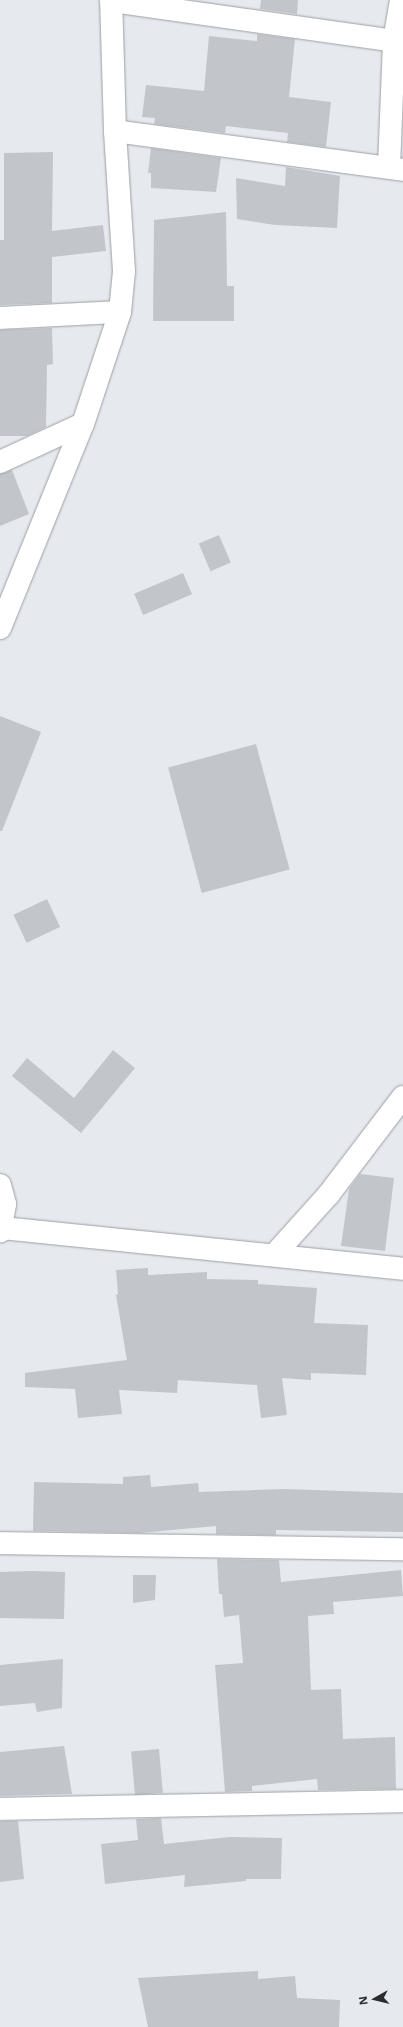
<!DOCTYPE html>
<style>
body{margin:0}
#map{position:relative;width:403px;height:2027px;overflow:hidden;background:#e6eaef;font-family:"Open Sans",sans-serif}
div>[style]{position:absolute}
.building>*{inset:0;background:#c2c6cb;transform-origin:0 0}
.roads{filter:drop-shadow(0 0 1px #9b9fa4) drop-shadow(0 0 1px #9b9fa4)}
.minor>*{height:22px;margin:-11px;padding:0 11px;transform-origin:11px;border-radius:11px;background:#fff}
span{translate:-50% -50%;white-space:nowrap;text-align:center;line-height:1.15;-webkit-text-stroke:3px #e6eaef;paint-order:stroke}
.north{position:absolute;left:355px;top:1979px;width:40px;height:40px;-webkit-text-stroke:3px #e6eaef;paint-order:stroke;rotate:262deg;font-size:11px;font-weight:700;line-height:16px;text-align:center;color:#2b2c2e}
.north::after{content:'';display:block;margin:auto;width:14px;height:18px;background:#2b2c2e;clip-path:polygon(50% 0,100% 100%,50% 72%,0 100%)}
</style>
<div id="map">
<div class="building">
<i style="clip-path:polygon(261px 0,298px 0,297px 14px,260px 9px)"></i>
<i style="clip-path:polygon(257px 34px,295px 39px,289px 97px,331px 102px,326px 147px,287px 142px,288px 133px,226px 126px,225px 133px,154px 124px,155px 118px,142px 117px,146px 85px,204px 91px,209px 36px,257px 41px)"></i>
<i style="clip-path:polygon(151px 148px,221px 158px,216px 192px,151px 188px,151px 173px,148px 173px)"></i>
<i style="clip-path:polygon(53px 152px,52px 231px,103px 225px,106px 251px,52px 257px,52px 303px,0 305px,0 240px,4px 240px,4px 153px)"></i>
<i style="clip-path:polygon(286px 167px,340px 176px,337px 228px,275px 225px,237px 219px,236px 178px,285px 186px)"></i>
<i style="clip-path:polygon(226px 212px,227px 286px,234px 286px,234px 321px,153px 321px,154px 220px)"></i>
<i style="clip-path:polygon(52px 328px,53px 364px,47px 365px,46px 427px,27px 436px,0 436px,0 330px)"></i>
<i style="clip-path:polygon(12px 470px,29px 514px,0 526px,0 474px)"></i>
<i style="left:219px;top:535px;width:30px;height:22px;rotate:67deg"></i>
<i style="left:183px;top:573px;width:23px;height:53px;rotate:67deg"></i>
<i style="clip-path:polygon(0 716px,41px 732px,2px 831px,0 831px)"></i>
<i style="left:256px;top:744px;width:130px;height:91px;rotate:75deg"></i>
<i style="left:47px;top:899px;width:31px;height:37px;rotate:65deg"></i>
<i style="clip-path:polygon(113px 1050px,135px 1068px,81px 1133px,12px 1076px,27px 1058px,74px 1098px)"></i>
<i style="clip-path:polygon(360px 1174px,394px 1178px,385px 1251px,341px 1246px,349px 1189px)"></i>
<i style="clip-path:polygon(148px 1268px,148px 1275px,207px 1272px,207px 1279px,258px 1280px,258px 1284px,317px 1288px,314px 1323px,368px 1325px,366px 1375px,311px 1373px,311px 1380px,282px 1378px,287px 1415px,261px 1418px,257px 1385px,178px 1380px,177px 1393px,119px 1390px,122px 1414px,78px 1418px,75px 1389px,25px 1387px,25px 1373px,127px 1360px,116px 1295px,118px 1294px,116px 1270px)"></i>
<i style="clip-path:polygon(150px 1475px,151px 1487px,198px 1483px,199px 1492px,284px 1489px,403px 1493px,403px 1532px,276px 1530px,276px 1535px,216px 1534px,216px 1526px,139px 1533px,33px 1531px,34px 1482px,123px 1484px,123px 1477px)"></i>
<i style="clip-path:polygon(217px 1559px,279px 1560px,281px 1582px,401px 1570px,403px 1596px,333px 1602px,334px 1614px,308px 1616px,311px 1690px,341px 1689px,343px 1739px,395px 1737px,396px 1789px,318px 1790px,317px 1779px,252px 1786px,252px 1791px,225px 1792px,215px 1665px,243px 1663px,239px 1615px,224px 1617px,222px 1594px,219px 1594px)"></i>
<i style="clip-path:polygon(32px 1571px,65px 1572px,64px 1619px,0 1618px,0 1572px)"></i>
<i style="clip-path:polygon(133px 1575px,156px 1575px,155px 1600px,133px 1603px)"></i>
<i style="clip-path:polygon(63px 1659px,62px 1708px,37px 1712px,35px 1703px,0 1706px,0 1665px)"></i>
<i style="clip-path:polygon(64px 1746px,72px 1794px,0 1796px,0 1752px)"></i>
<i style="left:159px;top:1749px;width:44px;height:28px;rotate:85deg"></i>
<i style="clip-path:polygon(161px 1818px,164px 1844px,229px 1837px,282px 1838px,281px 1879px,246px 1879px,246px 1881px,184px 1887px,185px 1875px,105px 1884px,101px 1844px,138px 1840px,136px 1819px)"></i>
<i style="clip-path:polygon(0 1821px,18px 1821px,24px 1879px,0 1882px)"></i>
<i style="clip-path:polygon(258px 1971px,258px 1979px,295px 1976px,297px 1998px,340px 2000px,339px 2027px,148px 2027px,138px 1978px)"></i>
</div>
<div class="roads">
<div class="minor">
<i style="left:111px;top:1px;width:295px;rotate:8deg"></i>
<i style="left:115px;top:131px;width:291px;rotate:7.7deg"></i>
<i style="left:389px;top:167px;width:126px;rotate:-87.7deg"></i>
<i style="left:394px;top:41px;width:42px;rotate:-80.3deg"></i>
<i style="left:0;top:318px;width:120px;rotate:-2.9deg"></i>
<i style="left:0;top:462px;width:91px;rotate:-24.6deg"></i>
<i style="left:0;top:628px;width:220px;rotate:-67.9deg"></i>
<i style="left:83px;top:424px;width:118px;rotate:-71.7deg"></i>
<i style="left:120px;top:312px;width:41px;rotate:-84.4deg"></i>
<i style="left:124px;top:271px;width:140px;rotate:-93.7deg"></i>
<i style="left:115px;top:131px;width:131px;rotate:-91.7deg"></i>
<i style="left:0;top:1185px;width:20px;rotate:75deg"></i>
<i style="left:5px;top:1204px;width:28px;rotate:100deg"></i>
<i style="left:2px;top:1228px;width:403px;rotate:5.8deg"></i>
<i style="left:275px;top:1254px;width:81px;rotate:-48deg"></i>
<i style="left:329px;top:1194px;width:122px;rotate:-52.7deg"></i>
<i style="left:0;top:1543px;width:403px;rotate:0.9deg"></i>
<i style="left:0;top:1809px;width:403px;rotate:-1.1deg"></i>
</div>
</div>
<div class="north">N</div>
</div>
